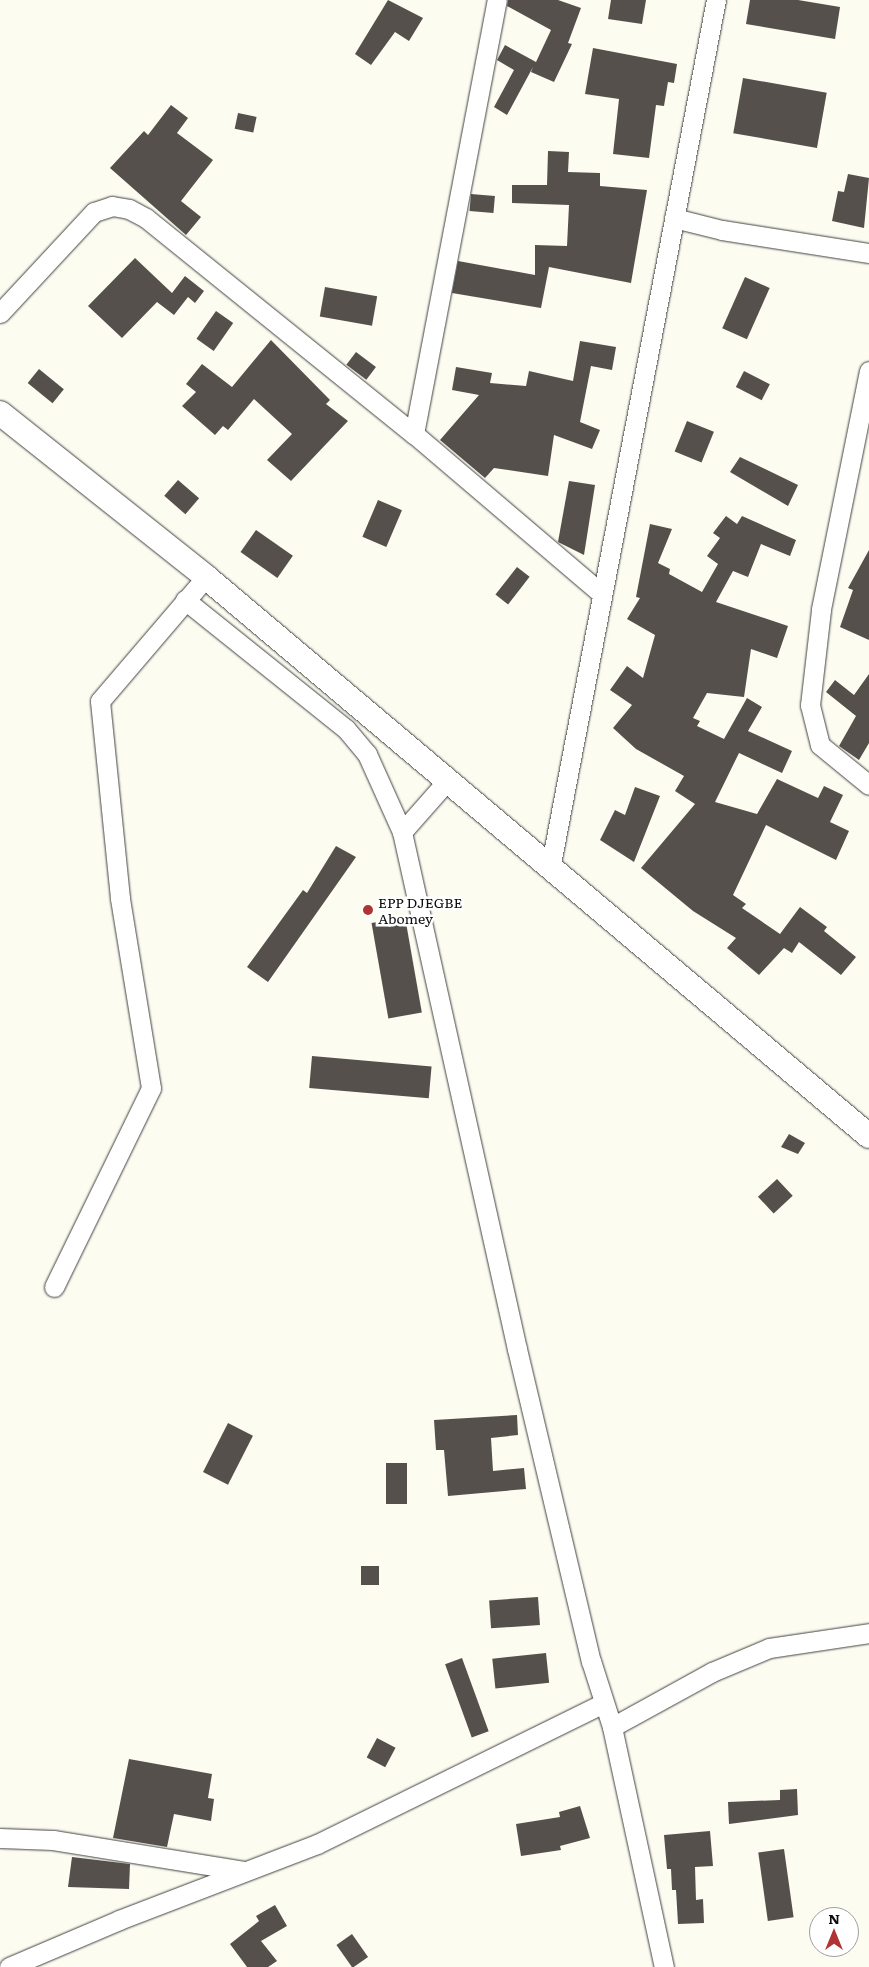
<!DOCTYPE html>
<style>
body{margin:0}
#map{position:relative;width:869px;height:1967px;overflow:hidden;background:#fdfcf1;font-family:Literata,serif}
div>[style]{position:absolute}
.building>*{inset:0;background:#56504c;transform-origin:0 0}
.roads{filter:drop-shadow(0 0 1px #414141) drop-shadow(0 0 1px #414141)}
.minor>*{height:19px;margin:-9.5px;padding:0 9.5px;transform-origin:9.5px;border-radius:9.5px;background:#fff}
.tertiary>*{height:24px;margin:-12px;padding:0 12px;transform-origin:12px;border-radius:12px;background:#fff}
.dots>*{width:14px;height:14px;translate:-50% -50%;box-sizing:border-box;border:2px solid #fff;border-radius:50%}
span{translate:-50% -50%;white-space:nowrap;text-align:center;line-height:1.15;-webkit-text-stroke:5px #fff;paint-order:stroke}
.poi-label{font-size:14px;color:#0e0e0e}
.left{translate:0 -50%;text-align:left}
.north{position:absolute;left:809px;top:1907px;width:50px;height:50px;box-sizing:border-box;background:#fff;border:1px solid #9f9f9f;border-radius:50%;rotate:0deg;font-size:14px;font-weight:700;line-height:20px;text-align:center;color:#0e0e0e}
.north::after{content:'';display:block;margin:auto;width:18px;height:22px;background:#b03434;clip-path:polygon(50% 0,100% 100%,50% 72%,0 100%)}
</style>
<div id="map">
<div class="building">
<i style="clip-path:polygon(388px 0,423px 18px,409px 41px,395px 32px,371px 65px,355px 54px)"></i>
<i style="clip-path:polygon(508px 0,558px 0,581px 8px,568px 43px,572px 44px,554px 82px,531px 72px,533px 67px,507px 115px,494px 107px,514px 70px,497px 60px,505px 45px,536px 62px,551px 30px,507px 6px)"></i>
<i style="clip-path:polygon(611px 0,646px 0,642px 24px,608px 19px)"></i>
<i style="clip-path:polygon(750px 0,798px 0,840px 7px,835px 39px,746px 24px)"></i>
<i style="clip-path:polygon(593px 48px,677px 64px,674px 83px,668px 82px,664px 106px,656px 105px,649px 158px,613px 154px,619px 99px,585px 94px)"></i>
<i style="left:743px;top:78px;width:85px;height:56px;rotate:10deg"></i>
<i style="clip-path:polygon(171px 105px,188px 118px,177px 133px,213px 160px,181px 201px,201px 217px,186px 235px,110px 168px,144px 131px,148px 135px)"></i>
<i style="left:238px;top:113px;width:19px;height:16px;rotate:12deg"></i>
<i style="clip-path:polygon(548px 151px,569px 152px,568px 172px,600px 173px,600px 186px,647px 190px,631px 283px,549px 267px,541px 308px,452px 293px,458px 261px,535px 275px,535px 245px,567px 246px,569px 205px,512px 203px,512px 185px,547px 185px)"></i>
<i style="clip-path:polygon(848px 174px,869px 178px,864px 228px,832px 221px,838px 191px,844px 192px)"></i>
<i style="left:471px;top:194px;width:24px;height:17px;rotate:5deg"></i>
<i style="clip-path:polygon(135px 258px,172px 293px,185px 276px,204px 291px,195px 303px,188px 297px,174px 315px,157px 302px,122px 338px,88px 306px)"></i>
<i style="left:745px;top:277px;width:27px;height:56px;rotate:24deg"></i>
<i style="left:325px;top:287px;width:53px;height:30px;rotate:10deg"></i>
<i style="left:216px;top:311px;width:21px;height:34px;rotate:35deg"></i>
<i style="clip-path:polygon(271px 340px,330px 400px,326px 404px,348px 421px,291px 481px,267px 460px,292px 434px,254px 399px,228px 430px,223px 426px,215px 435px,182px 406px,196px 392px,186px 384px,202px 364px,232px 387px)"></i>
<i style="clip-path:polygon(580px 341px,616px 347px,612px 370px,591px 366px,580px 422px,600px 430px,592px 449px,554px 435px,548px 476px,494px 468px,485px 478px,440px 440px,479px 395px,452px 390px,456px 367px,492px 373px,490px 383px,526px 386px,529px 371px,573px 381px)"></i>
<i style="left:356px;top:352px;width:25px;height:16px;rotate:37deg"></i>
<i style="left:39px;top:369px;width:32px;height:18px;rotate:39deg"></i>
<i style="left:744px;top:371px;width:29px;height:18px;rotate:27deg"></i>
<i style="left:687px;top:421px;width:29px;height:33px;rotate:22deg"></i>
<i style="clip-path:polygon(740px 457px,798px 485px,788px 506px,730px 472px)"></i>
<i style="left:178px;top:480px;width:28px;height:21px;rotate:41deg"></i>
<i style="clip-path:polygon(569px 481px,595px 485px,584px 555px,558px 542px)"></i>
<i style="left:378px;top:500px;width:26px;height:40px;rotate:23deg"></i>
<i style="clip-path:polygon(726px 516px,737px 524px,742px 516px,796px 540px,790px 556px,761px 544px,748px 577px,733px 571px,716px 602px,788px 626px,777px 658px,751px 649px,744px 697px,707px 693px,693px 718px,700px 721px,697px 726px,724px 739px,747px 698px,762px 707px,748px 731px,792px 751px,782px 773px,739px 753px,715px 802px,757px 814px,777px 779px,818px 798px,824px 786px,843px 795px,830px 822px,849px 831px,836px 860px,766px 825px,733px 895px,746px 904px,742px 908px,780px 934px,800px 907px,827px 927px,824px 931px,856px 957px,841px 975px,799px 942px,792px 953px,784px 948px,759px 975px,727px 948px,736px 938px,693px 911px,641px 868px,695px 804px,675px 791px,684px 776px,636px 749px,613px 728px,632px 705px,610px 690px,627px 666px,643px 678px,655px 635px,627px 619px,640px 598px,636px 597px,650px 524px,672px 529px,658px 563px,670px 569px,669px 574px,702px 592px,718px 564px,707px 556px,720px 538px,713px 533px)"></i>
<i style="left:256px;top:530px;width:45px;height:27px;rotate:35deg"></i>
<i style="clip-path:polygon(869px 550px,869px 640px,840px 627px,853px 590px,848px 588px)"></i>
<i style="left:517px;top:567px;width:16px;height:35px;rotate:38deg"></i>
<i style="clip-path:polygon(869px 674px,869px 743px,859px 760px,839px 746px,856px 716px,826px 692px,835px 680px,854px 695px)"></i>
<i style="clip-path:polygon(635px 787px,660px 796px,634px 862px,600px 840px,615px 810px,625px 815px)"></i>
<i style="clip-path:polygon(336px 846px,356px 857px,268px 982px,247px 967px,303px 890px,307px 893px)"></i>
<i style="left:405px;top:917px;width:97px;height:34px;rotate:80deg"></i>
<i style="left:312px;top:1056px;width:120px;height:32px;rotate:5deg"></i>
<i style="clip-path:polygon(789px 1134px,805px 1143px,798px 1154px,781px 1147px)"></i>
<i style="left:777px;top:1179px;width:23px;height:26px;rotate:47deg"></i>
<i style="clip-path:polygon(517px 1415px,518px 1435px,491px 1438px,493px 1471px,524px 1468px,526px 1489px,448px 1496px,444px 1450px,436px 1450px,434px 1420px)"></i>
<i style="left:228px;top:1423px;width:28px;height:55px;rotate:27deg"></i>
<i style="left:386px;top:1463px;width:21px;height:41px"></i>
<i style="left:361px;top:1566px;width:18px;height:19px"></i>
<i style="left:538px;top:1597px;width:28px;height:49px;rotate:86deg"></i>
<i style="left:546px;top:1653px;width:30px;height:54px;rotate:84deg"></i>
<i style="left:462px;top:1658px;width:78px;height:18px;rotate:70deg"></i>
<i style="left:377px;top:1738px;width:21px;height:22px;rotate:28deg"></i>
<i style="clip-path:polygon(129px 1759px,212px 1774px,208px 1798px,214px 1799px,211px 1821px,174px 1814px,167px 1847px,113px 1838px)"></i>
<i style="clip-path:polygon(797px 1789px,798px 1815px,729px 1824px,728px 1802px,780px 1800px,780px 1790px)"></i>
<i style="clip-path:polygon(580px 1806px,590px 1838px,560px 1846px,561px 1850px,521px 1856px,516px 1824px,560px 1817px,559px 1812px)"></i>
<i style="clip-path:polygon(710px 1831px,713px 1866px,695px 1867px,696px 1900px,703px 1899px,704px 1923px,678px 1924px,676px 1890px,672px 1890px,671px 1869px,667px 1869px,664px 1835px)"></i>
<i style="left:784px;top:1849px;width:69px;height:26px;rotate:82deg"></i>
<i style="clip-path:polygon(72px 1857px,130px 1864px,129px 1889px,68px 1887px)"></i>
<i style="clip-path:polygon(275px 1905px,287px 1926px,261px 1941px,277px 1961px,268px 1967px,247px 1967px,230px 1944px,259px 1921px,256px 1916px)"></i>
<i style="left:352px;top:1934px;width:28px;height:19px;rotate:55deg"></i>
</div>
<div class="roads">
<div class="minor">
<i style="left:674px;top:218px;width:49px;rotate:14deg"></i>
<i style="left:722px;top:230px;width:149px;rotate:8.9deg"></i>
<i style="left:0;top:313px;width:138px;rotate:-47.1deg"></i>
<i style="left:94px;top:212px;width:19px;rotate:-18deg"></i>
<i style="left:112px;top:206px;width:17px;rotate:10deg"></i>
<i style="left:129px;top:209px;width:19px;rotate:28deg"></i>
<i style="left:146px;top:218px;width:344px;rotate:38.9deg"></i>
<i style="left:414px;top:434px;width:245px;rotate:40.4deg"></i>
<i style="left:869px;top:371px;width:244px;rotate:101.4deg"></i>
<i style="left:821px;top:610px;width:96px;rotate:96.6deg"></i>
<i style="left:810px;top:705px;width:41px;rotate:76deg"></i>
<i style="left:820px;top:745px;width:63px;rotate:39.2deg"></i>
<i style="left:414px;top:434px;width:442px;rotate:-79.2deg"></i>
<i style="left:185px;top:600px;width:206px;rotate:38.7deg"></i>
<i style="left:346px;top:729px;width:33px;rotate:50deg"></i>
<i style="left:367px;top:754px;width:85px;rotate:65.8deg"></i>
<i style="left:402px;top:832px;width:530px;rotate:77.46deg"></i>
<i style="left:517px;top:1349px;width:321px;rotate:76.7deg"></i>
<i style="left:591px;top:1661px;width:69px;rotate:72.3deg"></i>
<i style="left:612px;top:1727px;width:246px;rotate:77.8deg"></i>
<i style="left:402px;top:832px;width:68px;rotate:-48.6deg"></i>
<i style="left:550px;top:869px;width:885px;rotate:-79.19deg"></i>
<i style="left:54px;top:1287px;width:221px;rotate:-64deg"></i>
<i style="left:151px;top:1088px;width:193px;rotate:-99.3deg"></i>
<i style="left:120px;top:898px;width:198px;rotate:-95.8deg"></i>
<i style="left:100px;top:701px;width:163px;rotate:-49.5deg"></i>
<i style="left:612px;top:1727px;width:114px;rotate:-28.8deg"></i>
<i style="left:712px;top:1672px;width:62px;rotate:-22.8deg"></i>
<i style="left:769px;top:1648px;width:101px;rotate:-8.5deg"></i>
<i style="left:0;top:1838px;width:53px;rotate:2.2deg"></i>
<i style="left:53px;top:1840px;width:193px;rotate:9.2deg"></i>
<i style="left:9px;top:1967px;width:120px;rotate:-23.1deg"></i>
<i style="left:119px;top:1920px;width:212px;rotate:-21deg"></i>
<i style="left:317px;top:1844px;width:318px;rotate:-26.2deg"></i>
</div>
<div class="tertiary">
<i style="left:0;top:413px;width:263px;rotate:38.5deg"></i>
<i style="left:206px;top:577px;width:867px;rotate:40.14deg"></i>
</div>
</div>
<div class="dots">
<i style="left:368px;top:910px;background:#b03434"></i>
</div>
<div class="poi-label">
<span class="left" style="left:378px;top:910px">EPP DJEGBE<br>Abomey</span>
</div>
<div class="north">N</div>
</div>
